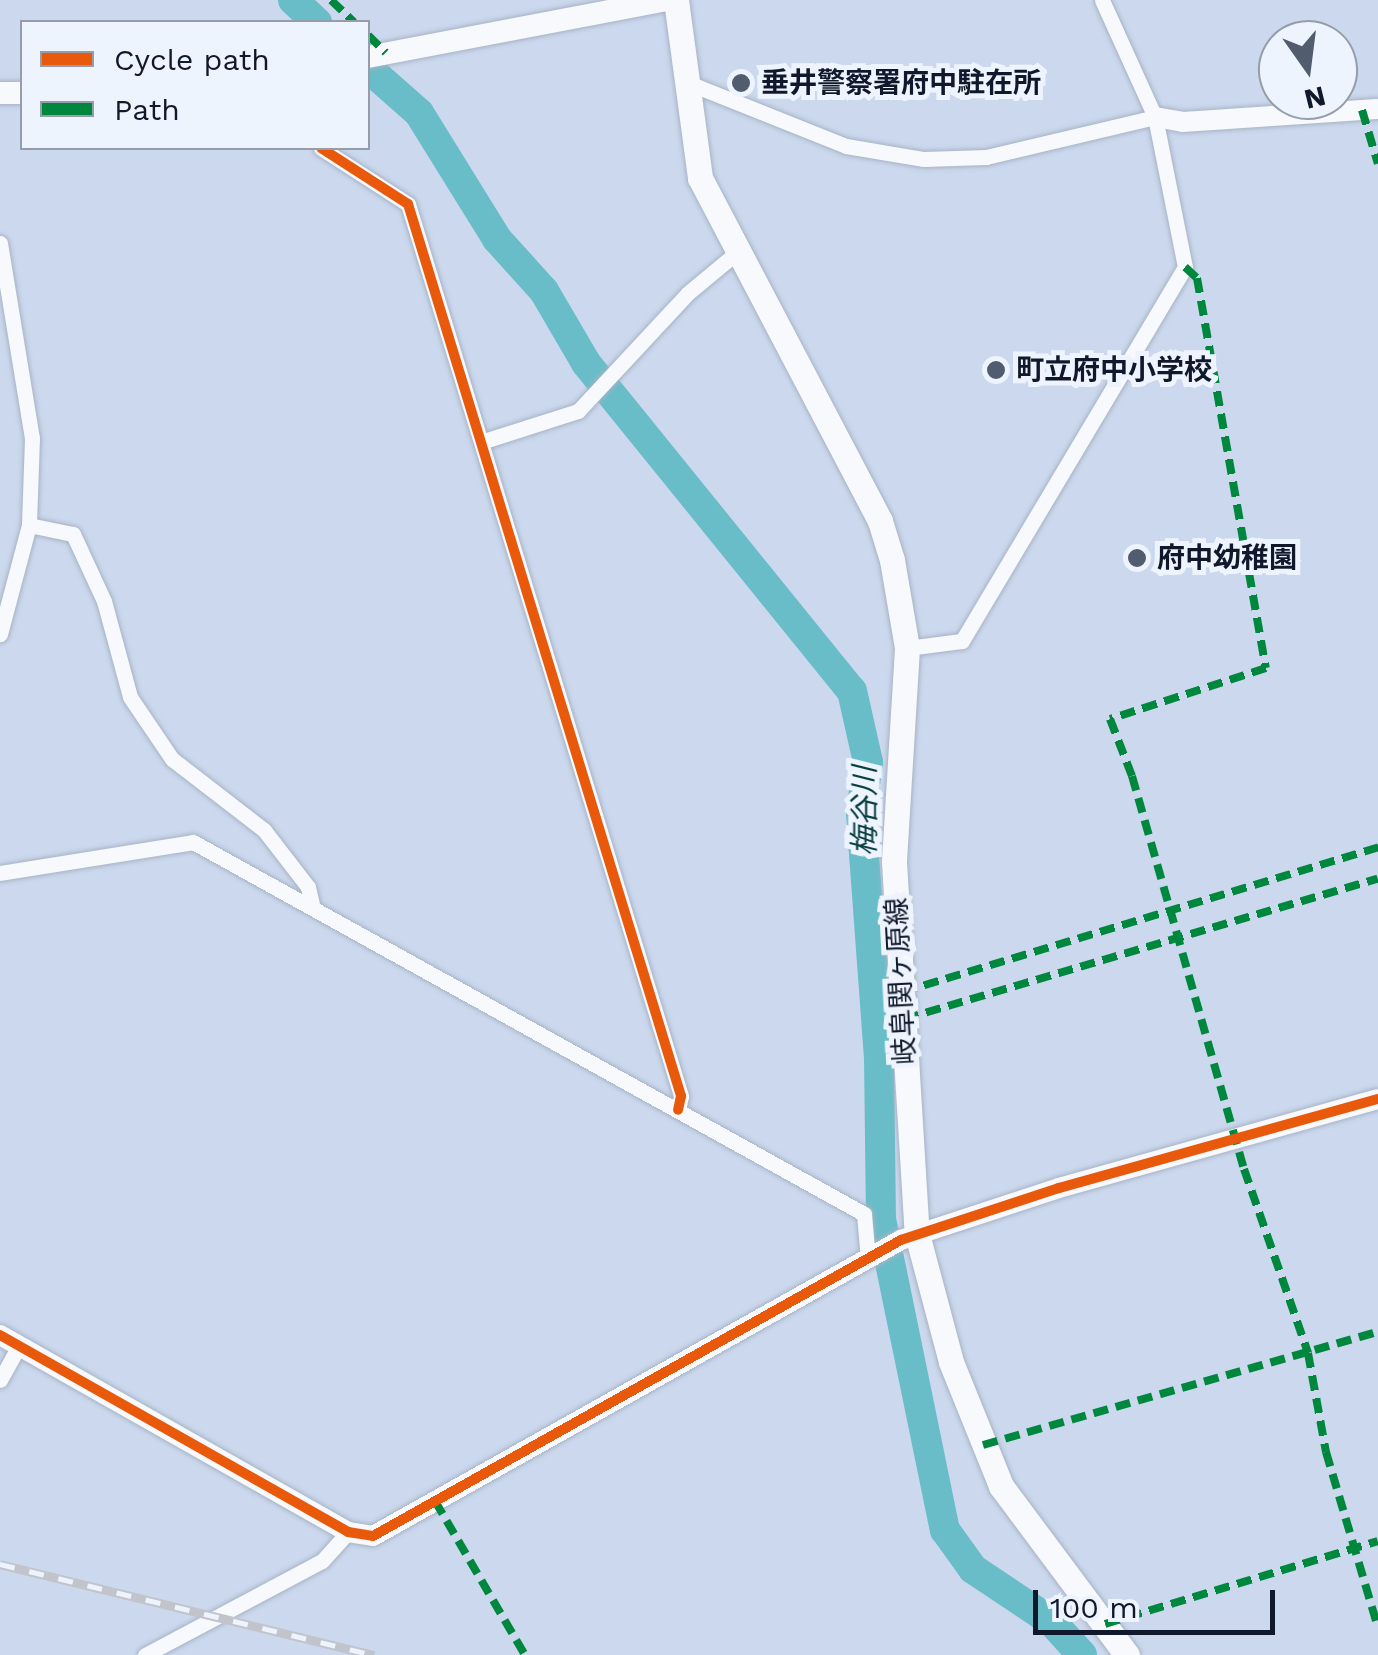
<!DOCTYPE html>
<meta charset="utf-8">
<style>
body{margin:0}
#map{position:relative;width:1378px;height:1655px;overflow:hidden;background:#cbd8ed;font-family:"Work Sans","Noto Sans JP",sans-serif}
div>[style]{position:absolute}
.river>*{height:30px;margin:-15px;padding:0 15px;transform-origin:15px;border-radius:15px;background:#69bdc8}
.roads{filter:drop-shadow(0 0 2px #a7b3c5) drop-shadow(0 0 2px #a7b3c5)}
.minor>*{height:15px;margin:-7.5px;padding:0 7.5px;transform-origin:7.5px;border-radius:7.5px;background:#f7f9fc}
.tertiary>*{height:20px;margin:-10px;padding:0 10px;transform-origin:10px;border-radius:10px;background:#f7f9fc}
.secondary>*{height:22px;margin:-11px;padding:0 11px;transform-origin:11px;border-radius:11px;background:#f7f9fc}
.primary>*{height:25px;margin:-12.5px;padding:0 12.5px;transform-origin:12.5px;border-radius:12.5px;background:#f7f9fc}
.rail>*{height:9px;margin-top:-4.5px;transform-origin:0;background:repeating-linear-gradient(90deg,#eef4fe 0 15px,#c1c4cb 0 30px);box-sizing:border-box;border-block:2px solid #c1c4cb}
.quiet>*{height:8px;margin-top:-4px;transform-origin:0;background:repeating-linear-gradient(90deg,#00873e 0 15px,transparent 0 23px)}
.cycleway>*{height:10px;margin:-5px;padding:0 5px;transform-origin:5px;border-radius:5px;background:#e8590c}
.dots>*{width:28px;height:28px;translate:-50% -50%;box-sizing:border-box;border:5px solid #eef4fe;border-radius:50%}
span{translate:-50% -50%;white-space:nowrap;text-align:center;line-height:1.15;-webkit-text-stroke:10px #eef4fe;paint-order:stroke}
.poi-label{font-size:28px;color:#0f192b;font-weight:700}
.left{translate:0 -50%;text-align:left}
.street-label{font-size:28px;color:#0f192b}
.water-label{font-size:30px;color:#0a3f42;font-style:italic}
.legend{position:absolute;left:20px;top:20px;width:350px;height:130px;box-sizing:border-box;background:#eef4fe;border:2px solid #959caa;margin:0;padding:12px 18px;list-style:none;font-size:30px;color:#0f192b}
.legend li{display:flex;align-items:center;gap:20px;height:50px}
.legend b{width:50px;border:2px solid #959caa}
.north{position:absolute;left:1258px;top:20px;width:100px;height:100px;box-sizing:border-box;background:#eef4fe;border:2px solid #959caa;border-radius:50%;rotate:166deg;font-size:28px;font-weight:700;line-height:40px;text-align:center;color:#0f192b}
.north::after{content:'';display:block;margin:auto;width:35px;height:45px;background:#515c6f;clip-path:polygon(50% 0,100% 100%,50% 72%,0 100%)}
.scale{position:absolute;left:1033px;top:1590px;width:242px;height:45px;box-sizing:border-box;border:5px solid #0f192b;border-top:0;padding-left:12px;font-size:30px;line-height:35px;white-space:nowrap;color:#0f192b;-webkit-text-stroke:8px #eef4fe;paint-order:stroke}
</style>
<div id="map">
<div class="river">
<i style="left:293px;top:0;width:33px;rotate:43deg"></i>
<i style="left:368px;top:68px;width:68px;rotate:41.4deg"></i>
<i style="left:419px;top:113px;width:148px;rotate:58.2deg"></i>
<i style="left:497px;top:239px;width:70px;rotate:47.9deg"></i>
<i style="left:544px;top:291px;width:83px;rotate:59.7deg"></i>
<i style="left:586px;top:363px;width:422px;rotate:51deg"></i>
<i style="left:852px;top:691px;width:73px;rotate:77.3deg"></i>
<i style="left:868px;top:762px;width:51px;rotate:97.8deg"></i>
<i style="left:861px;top:813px;width:244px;rotate:85.8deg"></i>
<i style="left:879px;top:1056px;width:163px;rotate:89.3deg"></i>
<i style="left:881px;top:1219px;width:318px;rotate:78.4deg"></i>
<i style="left:945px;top:1530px;width:48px;rotate:54.3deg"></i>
<i style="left:973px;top:1569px;width:94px;rotate:33.7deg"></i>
<i style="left:1051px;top:1621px;width:46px;rotate:47.6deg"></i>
</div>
<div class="roads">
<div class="minor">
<i style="left:686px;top:82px;width:172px;rotate:21.8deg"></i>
<i style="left:846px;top:146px;width:79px;rotate:9.5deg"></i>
<i style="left:924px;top:159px;width:62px;rotate:-1.8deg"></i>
<i style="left:986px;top:157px;width:174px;rotate:-13.3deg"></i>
<i style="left:321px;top:148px;width:103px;rotate:32.8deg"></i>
<i style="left:408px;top:204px;width:933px;rotate:72.98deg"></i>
<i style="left:681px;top:1096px;width:14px;rotate:102deg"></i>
<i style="left:0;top:243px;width:198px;rotate:80.7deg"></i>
<i style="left:32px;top:438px;width:87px;rotate:92deg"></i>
<i style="left:29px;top:525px;width:113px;rotate:104.9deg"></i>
<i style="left:484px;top:441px;width:99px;rotate:-17.7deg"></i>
<i style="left:578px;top:411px;width:161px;rotate:-47deg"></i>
<i style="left:688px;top:293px;width:61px;rotate:-39.7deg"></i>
<i style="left:29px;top:525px;width:45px;rotate:11.6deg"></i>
<i style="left:73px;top:534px;width:74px;rotate:65.2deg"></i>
<i style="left:104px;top:601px;width:99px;rotate:74.8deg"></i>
<i style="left:130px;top:697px;width:75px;rotate:55.9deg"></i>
<i style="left:172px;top:759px;width:116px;rotate:37.7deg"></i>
<i style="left:264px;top:830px;width:72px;rotate:52.3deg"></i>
<i style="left:308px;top:887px;width:18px;rotate:77deg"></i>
<i style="left:907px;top:648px;width:55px;rotate:-7.3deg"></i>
<i style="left:962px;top:641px;width:435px;rotate:-59.2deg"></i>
<i style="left:1185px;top:267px;width:153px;rotate:-101.3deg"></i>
<i style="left:1155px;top:117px;width:128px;rotate:-114.4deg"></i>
<i style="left:0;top:873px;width:195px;rotate:-9.1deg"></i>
<i style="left:193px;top:842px;width:767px;rotate:29deg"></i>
<i style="left:864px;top:1214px;width:46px;rotate:85deg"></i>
<i style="left:0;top:1380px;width:39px;rotate:-61deg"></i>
<i style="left:145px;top:1655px;width:200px;rotate:-28deg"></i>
<i style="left:322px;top:1561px;width:39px;rotate:-48deg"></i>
</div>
<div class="tertiary">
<i style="left:1155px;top:117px;width:27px;rotate:10deg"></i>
<i style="left:1182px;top:122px;width:196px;rotate:-3.8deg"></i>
<i style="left:0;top:1335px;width:400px;rotate:29.5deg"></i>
<i style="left:348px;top:1532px;width:25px;rotate:9deg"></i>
<i style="left:373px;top:1536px;width:605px;rotate:-29.28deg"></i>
<i style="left:901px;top:1240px;width:166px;rotate:-18.2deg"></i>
<i style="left:1059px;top:1188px;width:331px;rotate:-15.6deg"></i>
</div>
<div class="secondary">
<i style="left:368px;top:57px;width:303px;rotate:-10.8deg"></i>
<i style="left:0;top:93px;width:22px"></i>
</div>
<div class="primary">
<i style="left:676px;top:0;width:180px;rotate:82.3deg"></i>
<i style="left:700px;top:178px;width:387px;rotate:62.3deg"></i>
<i style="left:880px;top:521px;width:41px;rotate:72.9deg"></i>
<i style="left:892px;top:560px;width:89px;rotate:80.3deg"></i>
<i style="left:907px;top:648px;width:214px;rotate:93.5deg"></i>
<i style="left:894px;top:862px;width:373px;rotate:86.5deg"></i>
<i style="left:917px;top:1234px;width:132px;rotate:75.1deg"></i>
<i style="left:951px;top:1362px;width:134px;rotate:68deg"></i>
<i style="left:1001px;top:1486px;width:211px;rotate:53.3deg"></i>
</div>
</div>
<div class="rail">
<i style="left:0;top:1564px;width:385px;rotate:13.7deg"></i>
</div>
<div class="quiet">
<i style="left:331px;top:0;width:32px;rotate:44deg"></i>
<i style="left:368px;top:35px;width:25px;rotate:45deg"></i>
<i style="left:1362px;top:110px;width:56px;rotate:73.5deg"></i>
<i style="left:1185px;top:267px;width:16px;rotate:43deg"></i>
<i style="left:1197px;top:278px;width:396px;rotate:80deg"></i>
<i style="left:1266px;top:668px;width:164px;rotate:161.9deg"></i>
<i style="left:1110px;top:719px;width:61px;rotate:68.9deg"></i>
<i style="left:1132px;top:776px;width:409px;rotate:74.1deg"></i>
<i style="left:1244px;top:1169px;width:195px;rotate:70.8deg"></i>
<i style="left:1308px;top:1353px;width:101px;rotate:79.7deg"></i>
<i style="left:1326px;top:1452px;width:184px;rotate:73.5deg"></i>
<i style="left:902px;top:992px;width:498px;rotate:-16.9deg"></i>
<i style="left:904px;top:1019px;width:494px;rotate:-16.5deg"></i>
<i style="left:983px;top:1445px;width:411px;rotate:-16deg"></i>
<i style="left:435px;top:1501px;width:178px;rotate:59.7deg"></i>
<i style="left:1105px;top:1624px;width:285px;rotate:-16.9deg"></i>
</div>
<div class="cycleway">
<i style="left:321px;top:148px;width:103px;rotate:32.8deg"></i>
<i style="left:408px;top:204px;width:933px;rotate:72.98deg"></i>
<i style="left:681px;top:1096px;width:14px;rotate:102deg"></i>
<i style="left:0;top:1335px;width:400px;rotate:29.5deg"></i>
<i style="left:348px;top:1532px;width:25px;rotate:9deg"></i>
<i style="left:373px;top:1536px;width:605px;rotate:-29.28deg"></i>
<i style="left:901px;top:1240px;width:166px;rotate:-18.2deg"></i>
<i style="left:1059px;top:1188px;width:331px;rotate:-15.6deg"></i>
</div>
<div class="dots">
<i style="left:741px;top:83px;background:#515c6f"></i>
<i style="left:996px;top:370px;background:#515c6f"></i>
<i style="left:1137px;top:558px;background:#515c6f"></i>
</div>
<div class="poi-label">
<span class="left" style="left:761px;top:83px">垂井警察署府中駐在所</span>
<span class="left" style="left:1016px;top:370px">町立府中小学校</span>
<span class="left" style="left:1157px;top:558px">府中幼稚園</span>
</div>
<div class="street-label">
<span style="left:901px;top:981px;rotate:-93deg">岐阜関ヶ原線</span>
</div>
<div class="water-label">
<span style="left:865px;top:811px;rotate:-90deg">梅谷川</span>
</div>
<ul class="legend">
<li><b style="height:12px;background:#e8590c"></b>Cycle path</li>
<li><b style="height:12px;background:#00873e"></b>Path</li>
</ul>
<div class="north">N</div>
<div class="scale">100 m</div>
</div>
